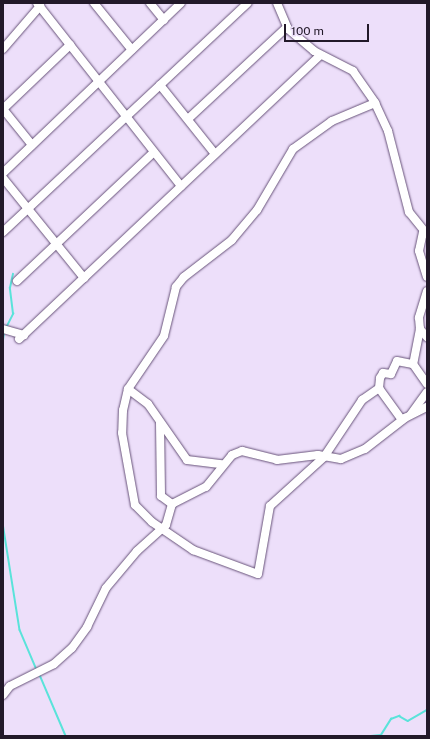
<!DOCTYPE html>
<style>
body{margin:0}
#map{position:relative;width:430px;height:739px;overflow:hidden;background:#eddffa;font-family:"Public Sans",sans-serif}
div>[style]{position:absolute}
.stream>*{height:1.5px;margin:-0.75px;padding:0 0.75px;transform-origin:0.75px;border-radius:0.75px;background:#5ae3da}
.roads{filter:drop-shadow(0 0 1px #68537a) drop-shadow(0 0 1px #68537a)}
.minor>*{height:8px;margin:-4px;padding:0 4px;transform-origin:4px;border-radius:4px;background:#fff}
span{translate:-50% -50%;white-space:nowrap;text-align:center;line-height:1.15;-webkit-text-stroke:3px #eddffa;paint-order:stroke}
.frame{position:absolute;inset:0;border:4px solid #221929;pointer-events:none}
.scale{position:absolute;left:284px;top:24px;width:85px;height:18px;box-sizing:border-box;border:2px solid #221929;border-top:0;padding-left:5px;font-size:12px;line-height:14px;white-space:nowrap;color:#221929;-webkit-text-stroke:3px #eddffa;paint-order:stroke}
</style>
<div id="map">
<div class="stream">
<i style="left:6px;top:328px;width:16px;rotate:-63deg"></i>
<i style="left:13px;top:314px;width:26px;rotate:-97deg"></i>
<i style="left:10px;top:288px;width:14px;rotate:-78deg"></i>
<i style="left:3px;top:340px;width:7px;rotate:-82deg"></i>
<i style="left:3px;top:523px;width:108px;rotate:81deg"></i>
<i style="left:20px;top:630px;width:43px;rotate:67deg"></i>
<i style="left:40px;top:675px;width:66px;rotate:66.9deg"></i>
<i style="left:371px;top:736px;width:10px;rotate:-6deg"></i>
<i style="left:381px;top:735px;width:19px;rotate:-58deg"></i>
<i style="left:391px;top:719px;width:9px;rotate:-21deg"></i>
<i style="left:399px;top:716px;width:10px;rotate:29deg"></i>
<i style="left:408px;top:721px;width:22px;rotate:-30deg"></i>
</div>
<div class="roads">
<div class="minor">
<i style="left:37px;top:3px;width:233px;rotate:51.8deg"></i>
<i style="left:94px;top:3px;width:60px;rotate:51deg"></i>
<i style="left:150px;top:3px;width:22px;rotate:51deg"></i>
<i style="left:277px;top:3px;width:28px;rotate:67deg"></i>
<i style="left:288px;top:29px;width:34px;rotate:40deg"></i>
<i style="left:314px;top:51px;width:44px;rotate:27.1deg"></i>
<i style="left:353px;top:71px;width:39px;rotate:55deg"></i>
<i style="left:375px;top:103px;width:31px;rotate:65deg"></i>
<i style="left:388px;top:131px;width:84px;rotate:75.5deg"></i>
<i style="left:409px;top:212px;width:28px;rotate:51deg"></i>
<i style="left:3px;top:49px;width:57px;rotate:-49.3deg"></i>
<i style="left:160px;top:85px;width:88px;rotate:51.4deg"></i>
<i style="left:375px;top:103px;width:47px;rotate:157.3deg"></i>
<i style="left:332px;top:121px;width:48px;rotate:144.3deg"></i>
<i style="left:293px;top:149px;width:71px;rotate:120.5deg"></i>
<i style="left:257px;top:210px;width:39px;rotate:130deg"></i>
<i style="left:232px;top:240px;width:61px;rotate:142.4deg"></i>
<i style="left:184px;top:277px;width:13px;rotate:129deg"></i>
<i style="left:176px;top:287px;width:50px;rotate:103.8deg"></i>
<i style="left:164px;top:336px;width:64px;rotate:124.2deg"></i>
<i style="left:128px;top:389px;width:22px;rotate:103deg"></i>
<i style="left:123px;top:410px;width:23px;rotate:92deg"></i>
<i style="left:122px;top:433px;width:73px;rotate:79.8deg"></i>
<i style="left:135px;top:505px;width:24px;rotate:45deg"></i>
<i style="left:152px;top:522px;width:50px;rotate:34.3deg"></i>
<i style="left:193px;top:550px;width:69px;rotate:20.3deg"></i>
<i style="left:258px;top:574px;width:69px;rotate:-80deg"></i>
<i style="left:270px;top:506px;width:73px;rotate:-42.2deg"></i>
<i style="left:324px;top:457px;width:69px;rotate:-56.3deg"></i>
<i style="left:362px;top:400px;width:21px;rotate:-35deg"></i>
<i style="left:3px;top:109px;width:93px;rotate:-43.7deg"></i>
<i style="left:3px;top:109px;width:46px;rotate:51.1deg"></i>
<i style="left:188px;top:119px;width:135px;rotate:-42.9deg"></i>
<i style="left:3px;top:173px;width:246px;rotate:-43.7deg"></i>
<i style="left:3px;top:178px;width:129px;rotate:51deg"></i>
<i style="left:3px;top:232px;width:335px;rotate:-43.1deg"></i>
<i style="left:423px;top:232px;width:19px;rotate:102deg"></i>
<i style="left:419px;top:251px;width:27px;rotate:73deg"></i>
<i style="left:17px;top:281px;width:188px;rotate:-43.3deg"></i>
<i style="left:427px;top:291px;width:28px;rotate:107deg"></i>
<i style="left:419px;top:318px;width:11px;rotate:85deg"></i>
<i style="left:420px;top:329px;width:11px;rotate:49deg"></i>
<i style="left:3px;top:329px;width:22px;rotate:16deg"></i>
<i style="left:420px;top:329px;width:36px;rotate:101deg"></i>
<i style="left:413px;top:364px;width:24px;rotate:55deg"></i>
<i style="left:19px;top:339px;width:414px;rotate:-43.3deg"></i>
<i style="left:128px;top:389px;width:25px;rotate:37deg"></i>
<i style="left:148px;top:404px;width:68px;rotate:55.1deg"></i>
<i style="left:187px;top:460px;width:35px;rotate:7deg"></i>
<i style="left:411px;top:414px;width:27px;rotate:-54deg"></i>
<i style="left:402px;top:420px;width:39px;rotate:-126deg"></i>
<i style="left:379px;top:388px;width:10px;rotate:-84deg"></i>
<i style="left:380px;top:378px;width:6px;rotate:-59deg"></i>
<i style="left:383px;top:373px;width:8px;rotate:7deg"></i>
<i style="left:391px;top:374px;width:14px;rotate:-65deg"></i>
<i style="left:397px;top:361px;width:16px;rotate:11deg"></i>
<i style="left:160px;top:423px;width:73px;rotate:89.2deg"></i>
<i style="left:161px;top:496px;width:14px;rotate:36deg"></i>
<i style="left:3px;top:695px;width:11px;rotate:-52deg"></i>
<i style="left:10px;top:686px;width:49px;rotate:-26.6deg"></i>
<i style="left:54px;top:664px;width:24px;rotate:-42deg"></i>
<i style="left:72px;top:648px;width:26px;rotate:-54deg"></i>
<i style="left:87px;top:627px;width:43px;rotate:-64deg"></i>
<i style="left:106px;top:588px;width:48px;rotate:-50deg"></i>
<i style="left:137px;top:551px;width:39px;rotate:-42deg"></i>
<i style="left:166px;top:525px;width:22px;rotate:-74deg"></i>
<i style="left:172px;top:504px;width:38px;rotate:-27deg"></i>
<i style="left:206px;top:487px;width:41px;rotate:-50.9deg"></i>
<i style="left:232px;top:455px;width:11px;rotate:-22deg"></i>
<i style="left:242px;top:451px;width:36px;rotate:14deg"></i>
<i style="left:277px;top:460px;width:41px;rotate:-7deg"></i>
<i style="left:318px;top:455px;width:23px;rotate:10deg"></i>
<i style="left:341px;top:459px;width:26px;rotate:-23deg"></i>
<i style="left:365px;top:449px;width:51px;rotate:-37.8deg"></i>
<i style="left:405px;top:418px;width:25px;rotate:-27deg"></i>
</div>
</div>
<div class="frame"></div>
<div class="scale">100 m</div>
</div>
